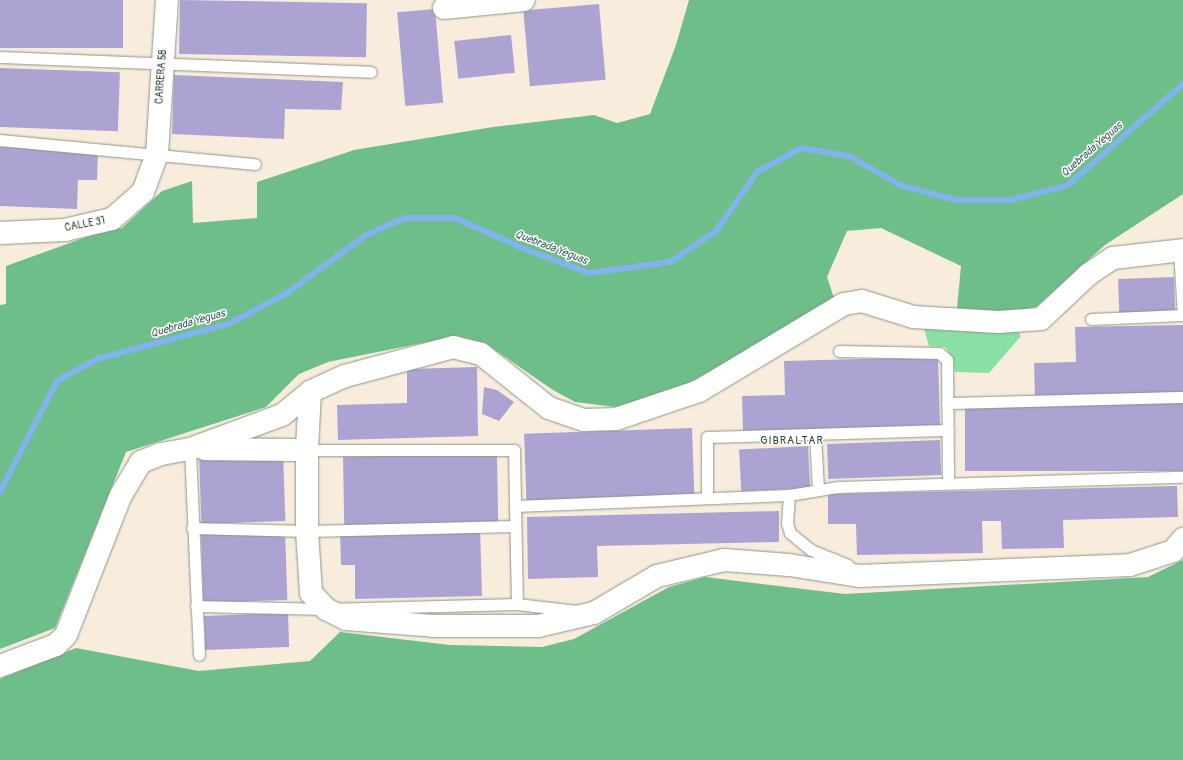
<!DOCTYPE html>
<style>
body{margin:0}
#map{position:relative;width:1183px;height:760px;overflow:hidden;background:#f8eddc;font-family:Pangolin,sans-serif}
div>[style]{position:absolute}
.green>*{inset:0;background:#89e0a4}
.forest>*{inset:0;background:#6ebe8a}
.stream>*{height:6px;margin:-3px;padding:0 3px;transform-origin:3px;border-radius:3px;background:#81b3ed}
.building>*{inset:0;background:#ada3d2;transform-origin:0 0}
.roads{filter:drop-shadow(0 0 1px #8c9588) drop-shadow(0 0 1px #8c9588)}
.lane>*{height:11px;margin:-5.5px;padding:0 5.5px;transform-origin:5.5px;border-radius:5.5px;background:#fff}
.street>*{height:22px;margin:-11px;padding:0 11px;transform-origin:11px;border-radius:11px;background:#fff}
span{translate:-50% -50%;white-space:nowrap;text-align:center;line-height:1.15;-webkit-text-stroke:3px #fdfcf7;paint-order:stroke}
.street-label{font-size:10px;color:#1f3d34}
.water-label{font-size:11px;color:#3c606c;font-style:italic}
.neighbourhood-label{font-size:11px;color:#1f3d34;letter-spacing:1px}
</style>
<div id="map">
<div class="green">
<i style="clip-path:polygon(923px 326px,1017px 330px,1021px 336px,989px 373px,955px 372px,953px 358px,945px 347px,929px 346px)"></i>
</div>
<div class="forest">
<i style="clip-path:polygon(689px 0,1183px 0,1183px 194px,1105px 245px,1036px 307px,1012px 312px,957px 308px,961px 266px,881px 228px,847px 231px,827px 277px,834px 298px,771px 338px,683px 386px,639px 404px,616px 407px,575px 402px,553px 390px,485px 343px,457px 336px,328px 362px,299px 374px,266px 407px,126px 452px,55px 628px,0 649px,0 305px,6px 304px,6px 266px,92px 235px,122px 228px,162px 191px,192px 181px,193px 223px,257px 218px,257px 182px,354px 150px,493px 127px,594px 115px,617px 123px,650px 114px,676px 45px)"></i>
<i style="clip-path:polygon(1183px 560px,1183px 760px,0 760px,0 679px,76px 648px,199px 671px,310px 661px,340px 632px,450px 645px,542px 647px,574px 639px,669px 587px,705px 577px,845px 594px,1148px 577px)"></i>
</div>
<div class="stream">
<i style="left:0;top:492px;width:125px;rotate:-62.8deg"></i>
<i style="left:57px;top:381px;width:46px;rotate:-28.8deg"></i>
<i style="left:97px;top:359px;width:136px;rotate:-15deg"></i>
<i style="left:228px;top:324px;width:67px;rotate:-27.7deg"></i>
<i style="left:287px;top:293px;width:98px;rotate:-36.3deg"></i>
<i style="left:366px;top:235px;width:43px;rotate:-23.6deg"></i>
<i style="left:405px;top:218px;width:50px"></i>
<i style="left:455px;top:218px;width:77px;rotate:23.9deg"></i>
<i style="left:525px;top:249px;width:68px;rotate:20.6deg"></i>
<i style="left:589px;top:273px;width:82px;rotate:-7.7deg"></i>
<i style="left:670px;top:262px;width:55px;rotate:-34deg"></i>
<i style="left:716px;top:231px;width:72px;rotate:-55.2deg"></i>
<i style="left:757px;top:172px;width:50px;rotate:-28.6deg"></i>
<i style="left:801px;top:148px;width:49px;rotate:9.5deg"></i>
<i style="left:849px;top:156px;width:59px;rotate:29.6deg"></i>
<i style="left:900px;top:185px;width:58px;rotate:15deg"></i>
<i style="left:956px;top:200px;width:55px"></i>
<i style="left:1011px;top:200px;width:59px;rotate:-14.7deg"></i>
<i style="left:1068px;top:185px;width:153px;rotate:-41.3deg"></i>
</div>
<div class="building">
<i style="left:0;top:0;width:123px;height:48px"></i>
<i style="left:180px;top:0;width:187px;height:54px;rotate:1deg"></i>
<i style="left:599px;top:4px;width:76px;height:76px;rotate:85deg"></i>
<i style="left:435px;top:9px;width:94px;height:38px;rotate:85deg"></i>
<i style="left:511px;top:35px;width:38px;height:57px;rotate:84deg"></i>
<i style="left:0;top:68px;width:120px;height:59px;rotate:2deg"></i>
<i style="clip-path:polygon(174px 75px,343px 82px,341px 110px,285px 109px,284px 139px,172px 134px)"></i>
<i style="clip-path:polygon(0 147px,98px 151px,97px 180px,78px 180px,77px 209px,0 206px)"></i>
<i style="left:1174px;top:277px;width:34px;height:56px;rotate:88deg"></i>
<i style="clip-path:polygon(1183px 325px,1183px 394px,1035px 397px,1034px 363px,1076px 362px,1075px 327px)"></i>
<i style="clip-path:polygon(938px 357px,940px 426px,743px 431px,742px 396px,785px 395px,784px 361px)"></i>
<i style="clip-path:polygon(477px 367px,478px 436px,338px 440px,337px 405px,407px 403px,407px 369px)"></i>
<i style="clip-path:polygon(484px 387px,497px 390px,514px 402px,499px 421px,482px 414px)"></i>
<i style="left:1183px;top:402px;width:69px;height:218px;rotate:90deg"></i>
<i style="left:692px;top:428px;width:69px;height:168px;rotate:88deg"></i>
<i style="left:940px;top:440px;width:35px;height:113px;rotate:88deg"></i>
<i style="left:808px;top:446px;width:42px;height:69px;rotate:87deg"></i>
<i style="left:283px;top:452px;width:69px;height:84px;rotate:88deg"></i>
<i style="left:497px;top:454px;width:69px;height:154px;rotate:89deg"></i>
<i style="clip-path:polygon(1177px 486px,1178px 517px,1063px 520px,1064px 548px,1002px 549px,1001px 521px,982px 521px,983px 553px,857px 555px,856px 524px,828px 524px,828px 494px)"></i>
<i style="clip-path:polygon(779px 511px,779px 542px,597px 546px,598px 577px,528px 579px,527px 517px)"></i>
<i style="clip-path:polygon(480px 527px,482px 596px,355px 599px,355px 565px,341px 565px,340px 531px)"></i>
<i style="left:285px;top:531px;width:69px;height:84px;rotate:88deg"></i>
<i style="left:288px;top:613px;width:34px;height:84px;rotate:88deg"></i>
</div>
<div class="roads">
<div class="lane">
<i style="left:0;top:57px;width:371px;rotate:2.3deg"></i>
<i style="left:0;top:140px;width:256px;rotate:5.4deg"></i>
<i style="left:1179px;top:250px;width:65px;rotate:86.5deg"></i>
<i style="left:1091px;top:319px;width:91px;rotate:-2.5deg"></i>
<i style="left:839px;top:351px;width:100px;rotate:1.1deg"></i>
<i style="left:939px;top:353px;width:11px;rotate:41deg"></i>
<i style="left:947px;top:360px;width:123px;rotate:89.5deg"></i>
<i style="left:947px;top:403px;width:236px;rotate:-1.5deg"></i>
<i style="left:815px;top:435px;width:54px;rotate:86.8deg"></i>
<i style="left:190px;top:449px;width:206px;rotate:87.5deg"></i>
<i style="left:307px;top:450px;width:207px"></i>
<i style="left:514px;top:450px;width:154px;rotate:88.9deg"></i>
<i style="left:789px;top:495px;width:28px;rotate:94deg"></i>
<i style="left:787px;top:523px;width:10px;rotate:73deg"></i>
<i style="left:790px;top:533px;width:27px;rotate:39deg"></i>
<i style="left:811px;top:550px;width:40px;rotate:22deg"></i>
<i style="left:707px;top:497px;width:60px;rotate:-90deg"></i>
<i style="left:707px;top:437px;width:241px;rotate:-1.7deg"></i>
<i style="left:516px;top:506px;width:273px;rotate:-2.3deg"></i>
<i style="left:789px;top:495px;width:50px;rotate:-9.3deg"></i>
<i style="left:838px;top:487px;width:345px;rotate:-1.7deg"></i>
<i style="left:192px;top:528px;width:115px;rotate:1.5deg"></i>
<i style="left:307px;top:531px;width:208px;rotate:-1.4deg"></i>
<i style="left:196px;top:606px;width:130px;rotate:1.3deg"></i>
<i style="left:326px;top:609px;width:191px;rotate:-1.5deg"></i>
<i style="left:517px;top:604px;width:60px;rotate:6.7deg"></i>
</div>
<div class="street">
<i style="left:444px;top:8px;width:80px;rotate:-5.7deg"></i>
<i style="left:0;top:233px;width:65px;rotate:-2.6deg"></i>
<i style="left:65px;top:230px;width:48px;rotate:-13.2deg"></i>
<i style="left:112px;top:219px;width:41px;rotate:-41.1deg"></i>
<i style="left:143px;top:192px;width:40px;rotate:-69.8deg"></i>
<i style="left:157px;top:154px;width:154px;rotate:-86.3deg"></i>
<i style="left:310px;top:392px;width:58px;rotate:93deg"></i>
<i style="left:307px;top:450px;width:81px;rotate:90deg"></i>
<i style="left:307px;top:531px;width:62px;rotate:86.3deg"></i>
<i style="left:311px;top:593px;width:22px;rotate:47deg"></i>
<i style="left:326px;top:609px;width:22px;rotate:27deg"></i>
<i style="left:346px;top:619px;width:88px;rotate:4.5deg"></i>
<i style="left:434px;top:626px;width:104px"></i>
<i style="left:538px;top:626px;width:57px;rotate:-13.1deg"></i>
<i style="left:594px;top:613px;width:73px;rotate:-30.4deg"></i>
<i style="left:657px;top:576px;width:69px;rotate:-13.4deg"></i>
<i style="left:724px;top:560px;width:65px;rotate:4.4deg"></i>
<i style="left:789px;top:565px;width:71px;rotate:8.9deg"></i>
<i style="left:859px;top:576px;width:271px;rotate:-2.3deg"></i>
<i style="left:1130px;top:565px;width:45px;rotate:-18deg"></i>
<i style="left:1173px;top:551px;width:16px;rotate:-50deg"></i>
<i style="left:205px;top:449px;width:102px;rotate:0.6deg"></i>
<i style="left:0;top:666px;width:60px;rotate:-20.6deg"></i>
<i style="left:56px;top:645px;width:14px;rotate:-45deg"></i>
<i style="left:66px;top:635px;width:150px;rotate:-68.6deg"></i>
<i style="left:121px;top:495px;width:39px;rotate:-59deg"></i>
<i style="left:141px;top:462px;width:22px;rotate:-22deg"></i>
<i style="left:161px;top:454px;width:29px;rotate:-10deg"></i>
<i style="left:190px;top:449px;width:98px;rotate:-20.3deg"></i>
<i style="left:282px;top:415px;width:36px;rotate:-39deg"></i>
<i style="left:310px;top:392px;width:38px;rotate:-25deg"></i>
<i style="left:345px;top:376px;width:112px;rotate:-15deg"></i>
<i style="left:453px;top:347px;width:29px;rotate:14deg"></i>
<i style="left:481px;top:354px;width:87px;rotate:38.5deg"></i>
<i style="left:549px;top:408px;width:37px;rotate:19deg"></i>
<i style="left:584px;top:420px;width:32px;rotate:-2deg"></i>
<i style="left:616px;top:419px;width:88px;rotate:-18.6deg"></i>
<i style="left:699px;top:391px;width:169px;rotate:-31deg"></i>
<i style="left:844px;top:304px;width:18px;rotate:-9deg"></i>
<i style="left:862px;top:301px;width:53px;rotate:17.4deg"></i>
<i style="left:913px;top:317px;width:85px;rotate:3.4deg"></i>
<i style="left:998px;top:322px;width:43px;rotate:-4deg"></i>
<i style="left:1041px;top:319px;width:66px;rotate:-43.2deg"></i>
<i style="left:1089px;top:274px;width:29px;rotate:-34deg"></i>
<i style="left:1113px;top:258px;width:70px;rotate:-6.5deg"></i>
</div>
</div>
<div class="street-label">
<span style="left:162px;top:77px;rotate:-86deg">CARRERA 58</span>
<span style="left:85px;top:225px;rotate:-11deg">CALLE 31</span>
</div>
<div class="water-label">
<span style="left:1092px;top:150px;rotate:-41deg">Quebrada Yeguas</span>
<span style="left:551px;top:248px;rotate:21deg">Quebrada Yeguas</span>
<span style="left:188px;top:324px;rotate:-16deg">Quebrada Yeguas</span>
</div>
<div class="neighbourhood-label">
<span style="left:792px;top:441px">GIBRALTAR</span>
</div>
</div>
